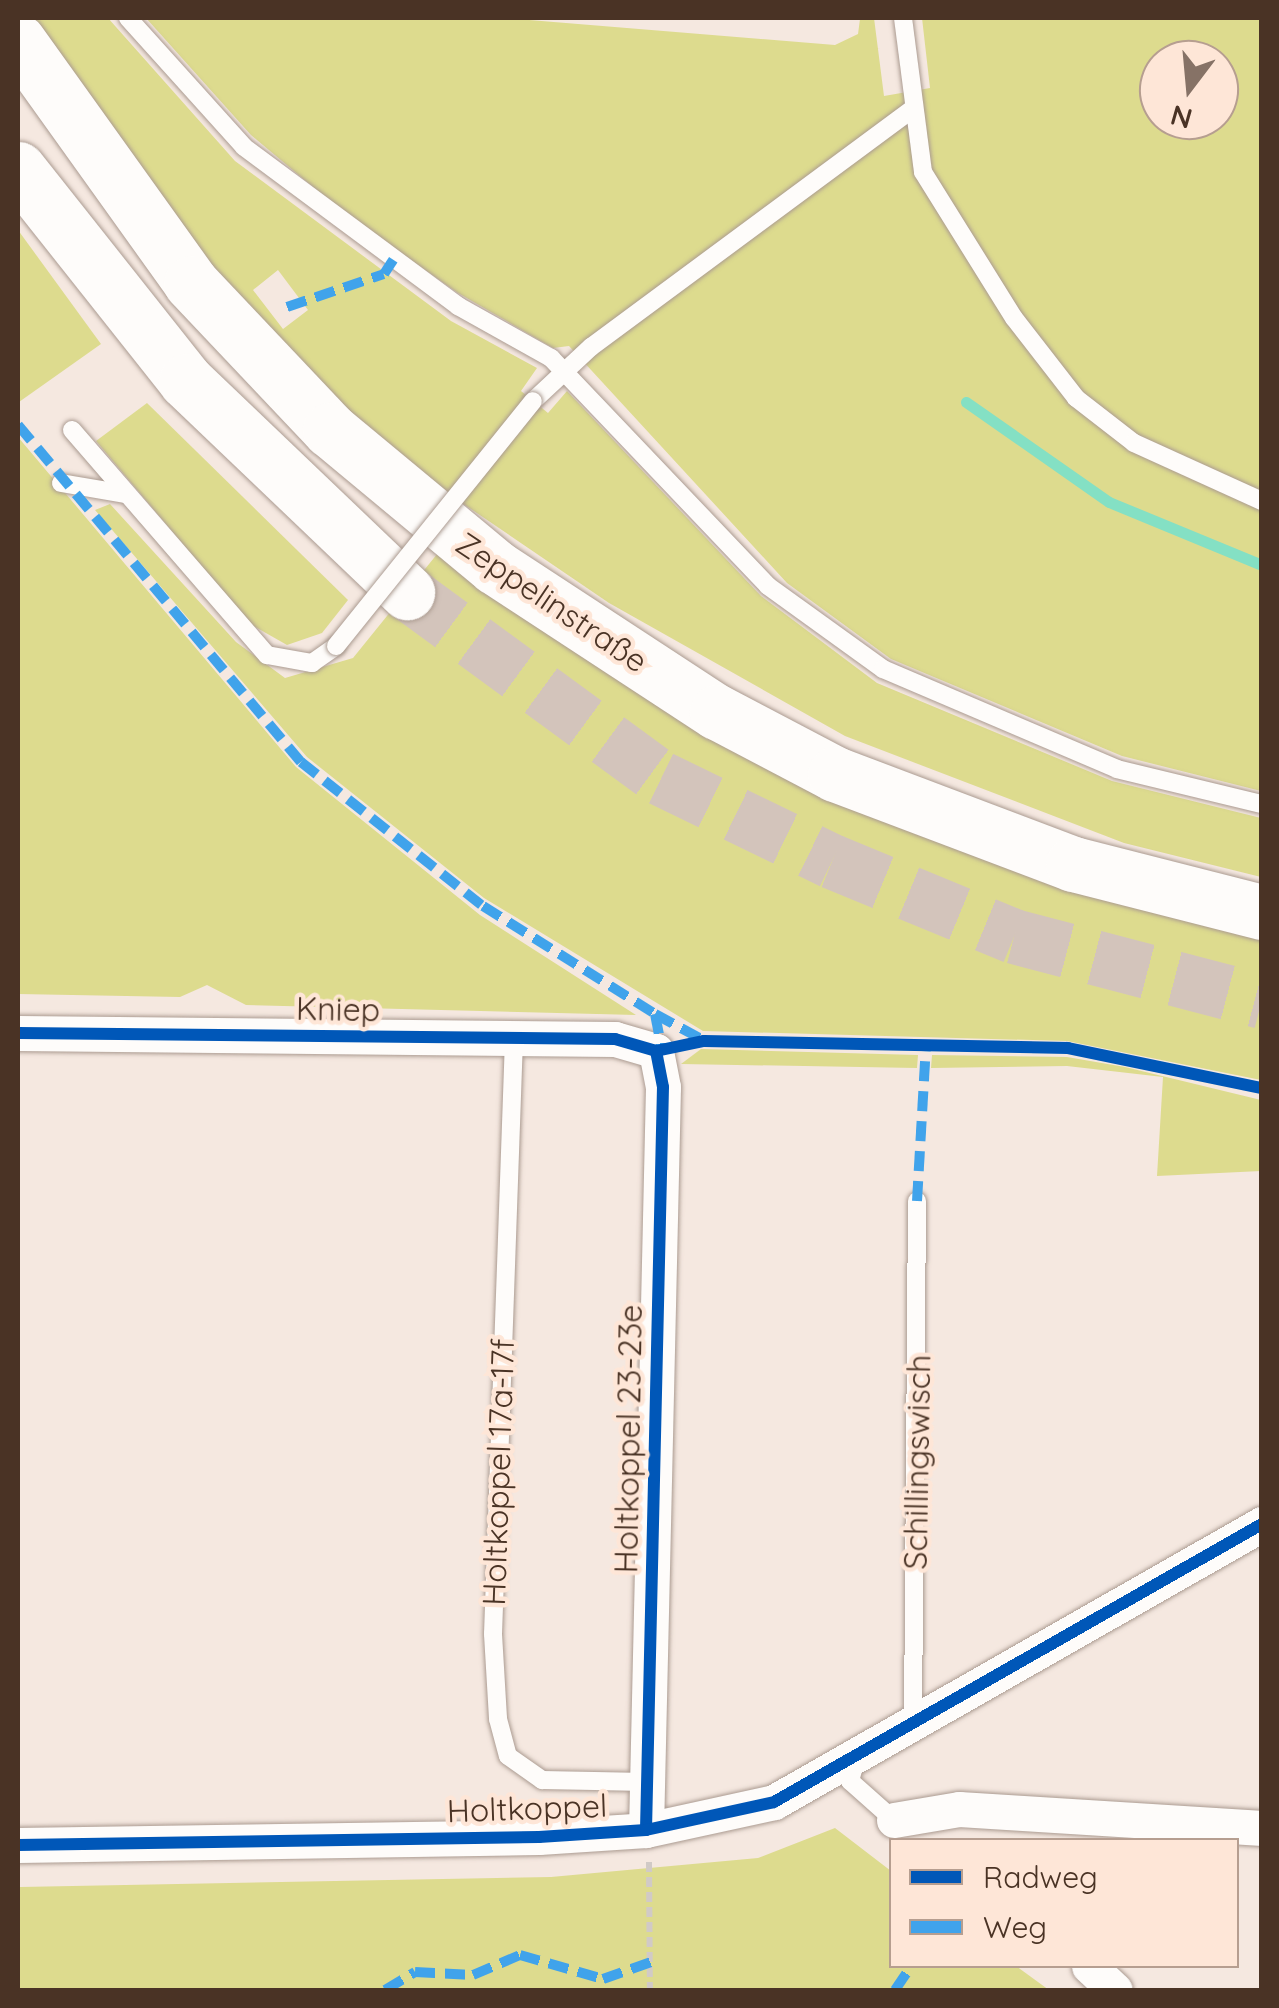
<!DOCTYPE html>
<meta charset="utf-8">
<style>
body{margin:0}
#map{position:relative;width:1279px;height:2008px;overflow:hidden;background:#f5e8e0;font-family:Quicksand,sans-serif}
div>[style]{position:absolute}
.green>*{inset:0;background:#dddb8e}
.stream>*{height:11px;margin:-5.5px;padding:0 5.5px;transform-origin:5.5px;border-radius:5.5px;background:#84e0c4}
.trunk-tunnel>*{height:55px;margin-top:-27.5px;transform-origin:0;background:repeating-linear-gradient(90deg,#d3c4bb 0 55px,transparent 0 83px)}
.path>*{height:6px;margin-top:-3px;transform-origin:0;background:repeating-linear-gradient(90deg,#d1cac6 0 10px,transparent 0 15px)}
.roads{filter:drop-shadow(0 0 2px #ab9b91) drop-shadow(0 0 2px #ab9b91)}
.service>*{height:18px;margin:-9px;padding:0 9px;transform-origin:9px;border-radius:9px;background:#fefcfa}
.minor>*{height:35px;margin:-17.5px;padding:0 17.5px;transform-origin:17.5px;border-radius:17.5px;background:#fefcfa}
.trunk>*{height:55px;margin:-27.5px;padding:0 27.5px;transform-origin:27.5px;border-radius:27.5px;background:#fefcfa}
.bridges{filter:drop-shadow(0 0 2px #ab9b91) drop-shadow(0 0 2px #ab9b91)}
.service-bridge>*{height:18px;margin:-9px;padding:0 9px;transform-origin:9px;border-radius:9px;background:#fefcfa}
.quiet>*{height:10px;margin-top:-5px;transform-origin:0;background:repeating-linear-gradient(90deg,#40a3eb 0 20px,transparent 0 30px)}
.cycleway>*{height:12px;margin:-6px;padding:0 6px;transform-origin:6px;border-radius:6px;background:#0057b8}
span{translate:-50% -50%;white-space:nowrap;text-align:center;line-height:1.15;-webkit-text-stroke:9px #fee6d7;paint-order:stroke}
.street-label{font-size:32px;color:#4a3325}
.frame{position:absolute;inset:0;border:20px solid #4a3325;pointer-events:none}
.legend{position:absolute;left:889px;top:1838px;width:350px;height:130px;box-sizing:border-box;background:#fee6d7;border:2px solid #b69e90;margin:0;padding:12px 18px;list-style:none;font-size:30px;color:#4a3325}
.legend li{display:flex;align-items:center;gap:20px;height:50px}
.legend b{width:50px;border:2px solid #b69e90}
.north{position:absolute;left:1139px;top:40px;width:100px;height:100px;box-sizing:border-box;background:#fee6d7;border:2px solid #b69e90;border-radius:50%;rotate:196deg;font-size:28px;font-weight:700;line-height:40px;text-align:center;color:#4a3325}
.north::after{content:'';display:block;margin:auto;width:35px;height:45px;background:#867266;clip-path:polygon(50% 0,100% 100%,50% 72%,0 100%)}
</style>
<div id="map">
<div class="green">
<i style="clip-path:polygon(evenodd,28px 18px,108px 18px,235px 161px,451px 321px,537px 368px,521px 391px,548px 413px,567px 391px,761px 596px,877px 683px,1112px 781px,1261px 818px,1261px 877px,1124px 843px,845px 736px,609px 603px,374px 443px,235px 302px,28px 18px,278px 270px,308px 310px,283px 329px,253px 290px,278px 270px)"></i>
<i style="clip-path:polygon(evenodd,146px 18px,505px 18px,835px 45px,858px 34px,860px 19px,874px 18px,884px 96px,930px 88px,922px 18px,1261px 18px,1261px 791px,1122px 756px,891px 659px,787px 583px,569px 346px,553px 348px,458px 293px,344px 213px,251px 135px,146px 18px,1159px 60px,1219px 60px,1219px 120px,1159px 120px,1159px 60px)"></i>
<i style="clip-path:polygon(18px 230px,101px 344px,19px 402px,18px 401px)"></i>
<i style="clip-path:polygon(147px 403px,348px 600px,322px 633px,287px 645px,250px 624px,96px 441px)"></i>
<i style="clip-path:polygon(18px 437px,296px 767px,480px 915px,636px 1015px,246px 1005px,207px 985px,180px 997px,18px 994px)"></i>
<i style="clip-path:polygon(110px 504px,236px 642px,285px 678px,353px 658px,442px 548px,526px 613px,1261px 934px,1261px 1080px,1067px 1041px,703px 1031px,484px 898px,307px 757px,95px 510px)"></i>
<i style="clip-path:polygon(701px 1049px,918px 1055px,917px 1068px,681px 1064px)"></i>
<i style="clip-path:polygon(932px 1055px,1067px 1057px,1125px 1067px,1261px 1100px,1261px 1171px,1157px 1176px,1163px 1077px,1067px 1066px,931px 1068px)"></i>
<i style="clip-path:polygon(835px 1828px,891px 1871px,892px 1966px,1016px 1966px,1049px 1990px,18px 1990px,20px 1887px,551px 1877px,758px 1858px)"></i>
</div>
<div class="stream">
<i style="left:966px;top:402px;width:174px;rotate:35deg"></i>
<i style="left:1109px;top:502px;width:165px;rotate:22.4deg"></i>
</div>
<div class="trunk-tunnel">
<i style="left:407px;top:592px;width:315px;rotate:36.2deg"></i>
<i style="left:661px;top:778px;width:190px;rotate:25.9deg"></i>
<i style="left:832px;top:861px;width:197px;rotate:22.4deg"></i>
<i style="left:1014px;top:936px;width:256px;rotate:14.7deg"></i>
</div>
<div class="path">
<i style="left:649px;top:1862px;width:128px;rotate:89.6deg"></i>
</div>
<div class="roads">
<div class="service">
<i style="left:128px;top:18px;width:173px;rotate:48deg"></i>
<i style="left:244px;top:147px;width:267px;rotate:36.6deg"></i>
<i style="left:458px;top:306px;width:107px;rotate:29.2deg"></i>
<i style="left:551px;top:358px;width:315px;rotate:46.4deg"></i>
<i style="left:768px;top:586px;width:142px;rotate:35.8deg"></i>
<i style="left:883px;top:669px;width:254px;rotate:23.1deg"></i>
<i style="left:1117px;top:769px;width:149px;rotate:13.6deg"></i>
<i style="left:903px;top:18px;width:155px;rotate:82.6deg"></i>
<i style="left:923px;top:172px;width:172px;rotate:58.1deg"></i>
<i style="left:1014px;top:318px;width:101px;rotate:52.2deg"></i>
<i style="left:1076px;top:398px;width:73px;rotate:37.8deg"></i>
<i style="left:1134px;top:443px;width:141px;rotate:24.4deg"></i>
<i style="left:533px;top:401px;width:79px;rotate:-43deg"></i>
<i style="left:591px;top:347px;width:397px;rotate:-36.5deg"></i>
<i style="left:72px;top:430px;width:298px;rotate:49.1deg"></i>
<i style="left:267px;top:655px;width:46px;rotate:10.1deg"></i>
<i style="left:312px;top:663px;width:29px;rotate:-35deg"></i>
<i style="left:61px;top:483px;width:66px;rotate:9.6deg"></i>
<i style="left:514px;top:1039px;width:595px;rotate:92.02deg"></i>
<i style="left:493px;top:1634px;width:85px;rotate:86.6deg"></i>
<i style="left:498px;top:1719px;width:38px;rotate:75deg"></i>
<i style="left:508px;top:1756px;width:42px;rotate:35.2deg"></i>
<i style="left:542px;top:1780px;width:105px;rotate:1.1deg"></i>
<i style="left:913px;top:1722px;width:521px;rotate:-89.56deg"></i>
<i style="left:857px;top:1755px;width:27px;rotate:105deg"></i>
<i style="left:850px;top:1781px;width:59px;rotate:41.6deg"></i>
</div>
<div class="minor">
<i style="left:18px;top:1033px;width:597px;rotate:0.58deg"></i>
<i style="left:615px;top:1039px;width:43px;rotate:16.3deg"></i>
<i style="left:656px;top:1051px;width:37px;rotate:79deg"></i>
<i style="left:663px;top:1087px;width:743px;rotate:91.31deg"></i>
<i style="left:894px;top:1820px;width:66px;rotate:-9.6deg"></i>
<i style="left:959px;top:1809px;width:304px;rotate:3.6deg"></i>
<i style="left:18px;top:1845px;width:521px;rotate:-0.88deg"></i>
<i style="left:539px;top:1837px;width:107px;rotate:-3.7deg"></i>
<i style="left:646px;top:1830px;width:131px;rotate:-12.3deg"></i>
<i style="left:774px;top:1802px;width:562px;rotate:-29.67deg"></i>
<i style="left:1089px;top:1966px;width:35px;rotate:43deg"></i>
</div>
<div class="trunk">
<i style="left:18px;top:41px;width:297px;rotate:54.4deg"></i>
<i style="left:191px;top:283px;width:202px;rotate:46.6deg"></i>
<i style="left:330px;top:430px;width:214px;rotate:39.7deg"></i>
<i style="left:495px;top:567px;width:265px;rotate:33.2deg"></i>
<i style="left:717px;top:712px;width:133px;rotate:27.7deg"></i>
<i style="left:835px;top:774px;width:254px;rotate:20.7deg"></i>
<i style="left:1073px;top:864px;width:195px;rotate:14.3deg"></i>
<i style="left:18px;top:169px;width:270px;rotate:51.6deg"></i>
<i style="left:186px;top:381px;width:306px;rotate:43.7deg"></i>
</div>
</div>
<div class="bridges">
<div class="service-bridge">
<i style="left:336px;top:646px;width:314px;rotate:-51.2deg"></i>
</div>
</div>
<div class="quiet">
<i style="left:287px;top:307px;width:102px;rotate:-18.8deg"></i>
<i style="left:384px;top:274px;width:17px;rotate:-57deg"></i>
<i style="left:18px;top:425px;width:440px;rotate:50deg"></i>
<i style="left:301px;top:762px;width:232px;rotate:38.4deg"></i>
<i style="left:483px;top:906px;width:203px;rotate:32.1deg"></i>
<i style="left:655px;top:1014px;width:36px;rotate:79deg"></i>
<i style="left:655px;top:1014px;width:55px;rotate:28.4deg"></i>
<i style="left:917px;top:1201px;width:156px;rotate:-86.7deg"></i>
<i style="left:385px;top:1990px;width:35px;rotate:-31deg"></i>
<i style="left:415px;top:1972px;width:58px;rotate:3deg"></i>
<i style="left:473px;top:1975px;width:51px;rotate:-23.1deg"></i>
<i style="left:520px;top:1955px;width:86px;rotate:16.1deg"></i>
<i style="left:603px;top:1979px;width:51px;rotate:-19.5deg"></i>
<i style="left:895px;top:1990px;width:29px;rotate:-56deg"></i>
</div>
<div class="cycleway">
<i style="left:18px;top:1033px;width:597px;rotate:0.58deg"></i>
<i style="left:615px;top:1039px;width:43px;rotate:16.3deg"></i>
<i style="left:656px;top:1051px;width:49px;rotate:-11.8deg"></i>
<i style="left:704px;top:1041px;width:364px;rotate:1.1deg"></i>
<i style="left:1068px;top:1048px;width:198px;rotate:11.7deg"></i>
<i style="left:646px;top:1830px;width:743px;rotate:-88.69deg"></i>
<i style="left:663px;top:1087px;width:37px;rotate:-101deg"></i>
<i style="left:18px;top:1845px;width:521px;rotate:-0.88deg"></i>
<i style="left:539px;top:1837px;width:107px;rotate:-3.7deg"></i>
<i style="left:646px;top:1830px;width:131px;rotate:-12.3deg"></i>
<i style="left:774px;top:1802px;width:562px;rotate:-29.67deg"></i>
</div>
<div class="street-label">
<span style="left:552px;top:602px;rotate:34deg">Zeppelinstraße</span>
<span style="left:338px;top:1009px;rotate:1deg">Kniep</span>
<span style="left:628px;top:1439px;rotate:-89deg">Holtkoppel 23-23e</span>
<span style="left:917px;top:1462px;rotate:-89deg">Schillingswisch</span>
<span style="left:498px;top:1472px;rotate:-88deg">Holtkoppel 17a-17f</span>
<span style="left:527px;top:1808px;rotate:-2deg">Holtkoppel</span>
</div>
<div class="frame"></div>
<ul class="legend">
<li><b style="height:12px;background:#0057b8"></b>Radweg</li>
<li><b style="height:12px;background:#40a3eb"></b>Weg</li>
</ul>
<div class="north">N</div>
</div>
